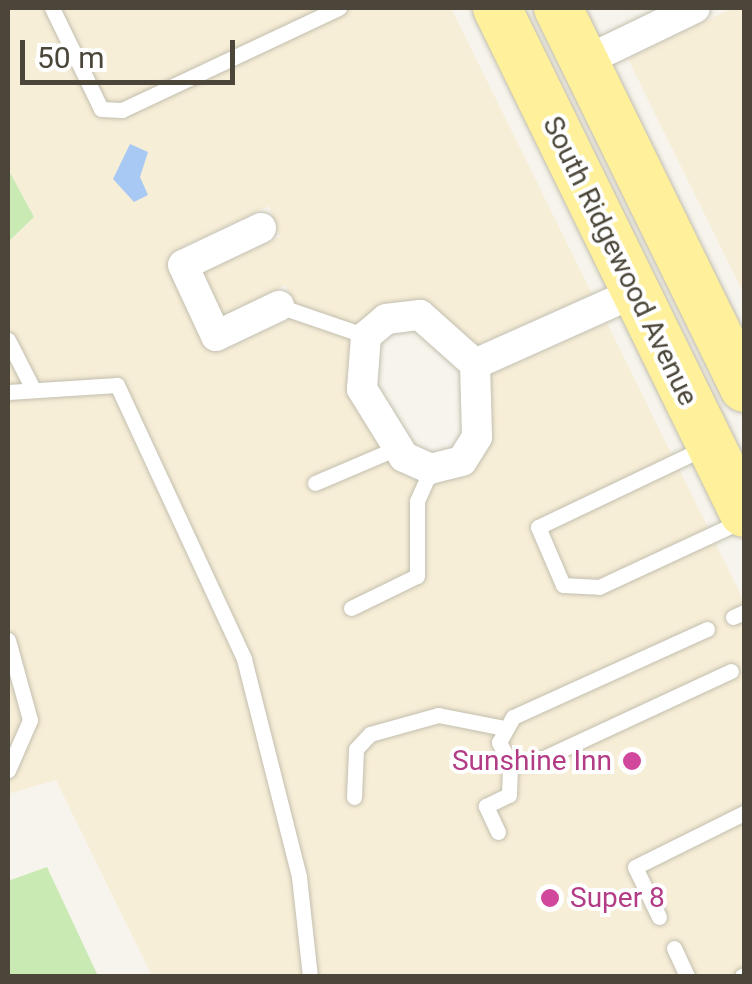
<!DOCTYPE html>
<style>
body{margin:0}
#map{position:relative;width:752px;height:984px;overflow:hidden;background:#f6f4ec;font-family:Roboto,sans-serif}
div>[style]{position:absolute}
.commercial>*{inset:0;background:#f7eed7}
.green>*{inset:0;background:#caeab4}
.water>*{inset:0;background:#a8c9f3}
.roads{filter:drop-shadow(0 0 2px #c2beae) drop-shadow(0 0 2px #c2beae)}
.lane>*{height:15px;margin:-7.5px;padding:0 7.5px;transform-origin:7.5px;border-radius:7.5px;background:#fff}
.street>*{height:30px;margin:-15px;padding:0 15px;transform-origin:15px;border-radius:15px;background:#fff}
.primary>*{height:48px;margin:-24px;padding:0 24px;transform-origin:24px;border-radius:24px;background:#fff19c}
.dots>*{width:28px;height:28px;translate:-50% -50%;box-sizing:border-box;border:5px solid #fff;border-radius:50%}
span{translate:-50% -50%;white-space:nowrap;text-align:center;line-height:1.15;-webkit-text-stroke:8px #fff;paint-order:stroke}
.street-label{font-size:28px;color:#4b4639}
.hotel-label{font-size:28px;color:#b23c85}
.right{translate:-100% -50%;text-align:right}
.left{translate:0 -50%;text-align:left}
.frame{position:absolute;inset:0;border:10px solid #4b4639;pointer-events:none}
.scale{position:absolute;left:20px;top:40px;width:215px;height:45px;box-sizing:border-box;border:5px solid #4b4639;border-top:0;padding-left:12px;font-size:30px;line-height:35px;white-space:nowrap;color:#4b4639;-webkit-text-stroke:8px #fff;paint-order:stroke}
</style>
<div id="map">
<div class="commercial">
<i style="clip-path:polygon(evenodd,8px 8px,451px 8px,592px 294px,477px 345px,429px 301px,384px 303px,352px 331px,349px 398px,398px 472px,426px 485px,465px 477px,492px 439px,491px 375px,607px 323px,744px 601px,744px 976px,152px 976px,56px 780px,8px 794px,8px 242px,34px 217px,8px 169px,8px 8px,269px 206px,280px 237px,203px 273px,223px 315px,286px 285px,298px 316px,222px 351px,204px 344px,170px 273px,177px 249px,269px 206px)"></i>
<i style="clip-path:polygon(733px 8px,744px 8px,744px 294px,628px 59px)"></i>
</div>
<div class="green">
<i style="clip-path:polygon(8px 169px,34px 217px,8px 242px)"></i>
<i style="clip-path:polygon(47px 867px,98px 976px,8px 976px,8px 881px)"></i>
</div>
<div class="water">
<i style="clip-path:polygon(130px 144px,148px 152px,140px 177px,148px 195px,134px 202px,113px 179px)"></i>
</div>
<div class="roads">
<div class="lane">
<i style="left:52px;top:8px;width:112px;rotate:64.1deg"></i>
<i style="left:101px;top:109px;width:21px;rotate:3deg"></i>
<i style="left:122px;top:110px;width:240px;rotate:-25.2deg"></i>
<i style="left:279px;top:306px;width:92px;rotate:19deg"></i>
<i style="left:8px;top:340px;width:55px;rotate:63deg"></i>
<i style="left:8px;top:392px;width:109px;rotate:-3.7deg"></i>
<i style="left:117px;top:385px;width:302px;rotate:65.1deg"></i>
<i style="left:244px;top:659px;width:225px;rotate:75.8deg"></i>
<i style="left:299px;top:877px;width:100px;rotate:83.7deg"></i>
<i style="left:706px;top:447px;width:186px;rotate:154.5deg"></i>
<i style="left:538px;top:527px;width:63px;rotate:66.7deg"></i>
<i style="left:563px;top:585px;width:36px;rotate:3deg"></i>
<i style="left:599px;top:587px;width:157px;rotate:-24.9deg"></i>
<i style="left:315px;top:483px;width:89px;rotate:-23.1deg"></i>
<i style="left:351px;top:608px;width:73px;rotate:-25.9deg"></i>
<i style="left:417px;top:576px;width:75px;rotate:-90deg"></i>
<i style="left:417px;top:501px;width:35px;rotate:-66deg"></i>
<i style="left:733px;top:617px;width:12px;rotate:-24deg"></i>
<i style="left:707px;top:629px;width:213px;rotate:155.6deg"></i>
<i style="left:513px;top:717px;width:29px;rotate:119deg"></i>
<i style="left:499px;top:742px;width:25px;rotate:63deg"></i>
<i style="left:510px;top:764px;width:25px;rotate:-5deg"></i>
<i style="left:535px;top:762px;width:216px;rotate:-24.9deg"></i>
<i style="left:8px;top:640px;width:83px;rotate:74.6deg"></i>
<i style="left:30px;top:720px;width:55px;rotate:113.7deg"></i>
<i style="left:354px;top:797px;width:48px;rotate:-87.6deg"></i>
<i style="left:356px;top:749px;width:21px;rotate:-47deg"></i>
<i style="left:370px;top:734px;width:71px;rotate:-15.6deg"></i>
<i style="left:438px;top:715px;width:63px;rotate:11deg"></i>
<i style="left:498px;top:832px;width:29px;rotate:-115deg"></i>
<i style="left:486px;top:806px;width:25px;rotate:-26deg"></i>
<i style="left:509px;top:795px;width:31px;rotate:-88deg"></i>
<i style="left:659px;top:917px;width:55px;rotate:-115.6deg"></i>
<i style="left:635px;top:867px;width:122px;rotate:-26.4deg"></i>
<i style="left:674px;top:948px;width:31px;rotate:65deg"></i>
<i style="left:742px;top:976px;width:2px;rotate:-27deg"></i>
</div>
<div class="street">
<i style="left:585px;top:61px;width:122px;rotate:-25.7deg"></i>
<i style="left:261px;top:228px;width:86px;rotate:154.6deg"></i>
<i style="left:183px;top:265px;width:78px;rotate:65.1deg"></i>
<i style="left:216px;top:336px;width:70px;rotate:-25.5deg"></i>
<i style="left:475px;top:364px;width:73px;rotate:88.4deg"></i>
<i style="left:477px;top:437px;width:28px;rotate:122deg"></i>
<i style="left:462px;top:461px;width:32px;rotate:166deg"></i>
<i style="left:431px;top:469px;width:30px;rotate:-156deg"></i>
<i style="left:404px;top:457px;width:80px;rotate:-121.7deg"></i>
<i style="left:362px;top:389px;width:53px;rotate:-85.7deg"></i>
<i style="left:366px;top:336px;width:26px;rotate:-40deg"></i>
<i style="left:386px;top:319px;width:34px;rotate:-7deg"></i>
<i style="left:420px;top:315px;width:74px;rotate:41.7deg"></i>
<i style="left:475px;top:364px;width:176px;rotate:-24.1deg"></i>
</div>
<div class="primary">
<i style="left:497px;top:8px;width:562px;rotate:63.94deg"></i>
<i style="left:558px;top:8px;width:423px;rotate:63.9deg"></i>
</div>
</div>
<div class="dots">
<i style="left:632px;top:761px;background:#d1479c"></i>
<i style="left:550px;top:898px;background:#d1479c"></i>
</div>
<div class="street-label">
<span style="left:620px;top:261px;rotate:64deg">South Ridgewood Avenue</span>
</div>
<div class="hotel-label">
<span class="right" style="left:612px;top:761px">Sunshine Inn</span>
<span class="left" style="left:570px;top:898px">Super 8</span>
</div>
<div class="frame"></div>
<div class="scale">50 m</div>
</div>
